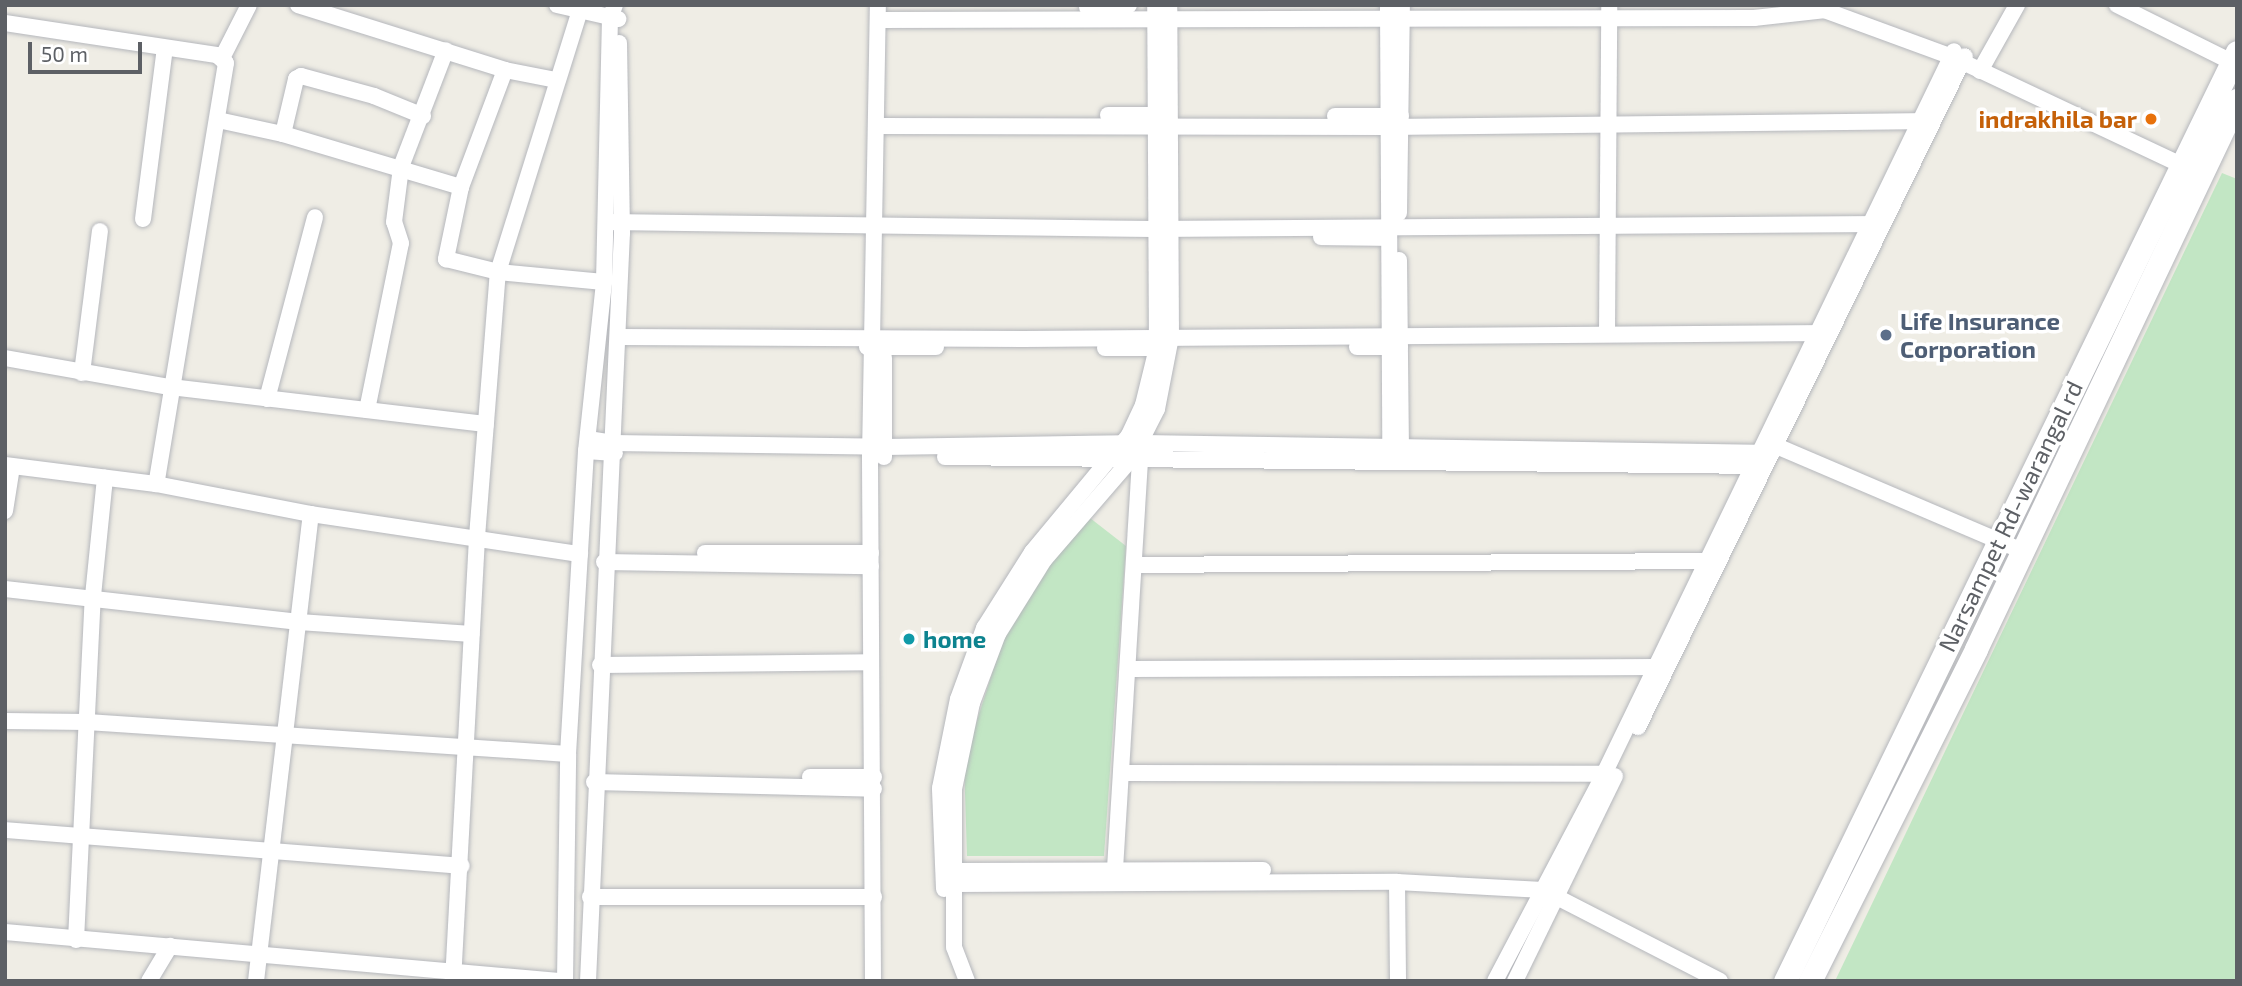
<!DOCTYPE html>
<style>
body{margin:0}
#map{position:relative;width:2242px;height:986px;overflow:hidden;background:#efede5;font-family:"Exo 2",sans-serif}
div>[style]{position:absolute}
.green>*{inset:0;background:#c2e6c4}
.roads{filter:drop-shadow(0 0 2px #b5b7bc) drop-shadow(0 0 2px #b5b7bc)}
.street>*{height:16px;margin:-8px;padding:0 8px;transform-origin:8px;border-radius:8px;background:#fff}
.secondary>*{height:23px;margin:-11.5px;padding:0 11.5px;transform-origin:11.5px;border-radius:11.5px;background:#fff}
.dots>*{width:19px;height:19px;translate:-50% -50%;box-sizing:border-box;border:4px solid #fff;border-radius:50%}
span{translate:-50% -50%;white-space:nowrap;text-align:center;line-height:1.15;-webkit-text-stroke:7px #fff;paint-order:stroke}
.food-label{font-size:24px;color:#c56008;font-weight:700}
.right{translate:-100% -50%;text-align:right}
.service-label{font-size:24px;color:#4e5e75;font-weight:700}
.left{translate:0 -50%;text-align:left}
.street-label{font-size:24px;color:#5d6065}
.culture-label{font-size:24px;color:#0d838f;font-weight:700}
.frame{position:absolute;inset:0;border:7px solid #5d6065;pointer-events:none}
.scale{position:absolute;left:28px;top:42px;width:114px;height:32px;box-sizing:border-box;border:4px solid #5d6065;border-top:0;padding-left:9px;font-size:21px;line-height:24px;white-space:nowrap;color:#5d6065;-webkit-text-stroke:5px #fff;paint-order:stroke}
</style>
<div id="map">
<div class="green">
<i style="clip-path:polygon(2222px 173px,2237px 179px,2237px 981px,1835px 981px)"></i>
<i style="clip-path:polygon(1090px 518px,1126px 546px,1104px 856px,967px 856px,964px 761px,1005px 633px,1046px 569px)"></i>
</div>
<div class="roads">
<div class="street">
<i style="left:298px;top:5px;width:217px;rotate:17.4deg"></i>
<i style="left:505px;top:70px;width:52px;rotate:11.1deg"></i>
<i style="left:557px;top:5px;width:63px;rotate:12.9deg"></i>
<i style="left:1388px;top:5px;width:453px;rotate:89.7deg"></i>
<i style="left:2117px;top:5px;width:128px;rotate:26.4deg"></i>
<i style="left:1087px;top:7px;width:42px;rotate:-2.7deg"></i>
<i style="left:1816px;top:7px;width:143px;rotate:20.1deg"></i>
<i style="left:1950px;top:56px;width:254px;rotate:25.2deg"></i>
<i style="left:878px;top:20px;width:876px;rotate:-0.13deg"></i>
<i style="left:1754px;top:18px;width:72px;rotate:-6.3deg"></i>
<i style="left:5px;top:23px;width:214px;rotate:8.6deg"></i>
<i style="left:217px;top:55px;width:12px;rotate:42deg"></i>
<i style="left:226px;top:63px;width:427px;rotate:99.4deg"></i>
<i style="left:222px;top:58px;width:59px;rotate:-63deg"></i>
<i style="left:505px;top:70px;width:125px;rotate:110.6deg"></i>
<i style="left:461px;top:187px;width:74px;rotate:101.8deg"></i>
<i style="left:446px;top:259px;width:54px;rotate:14deg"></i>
<i style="left:498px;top:272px;width:106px;rotate:5.4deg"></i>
<i style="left:1980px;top:71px;width:76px;rotate:-60.7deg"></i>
<i style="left:1108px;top:115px;width:54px"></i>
<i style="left:1335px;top:116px;width:66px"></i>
<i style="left:218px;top:120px;width:66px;rotate:12.2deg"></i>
<i style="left:283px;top:134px;width:186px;rotate:16.6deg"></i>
<i style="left:877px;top:126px;width:511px;rotate:0.11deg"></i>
<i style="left:1388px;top:127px;width:545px;rotate:-0.63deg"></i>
<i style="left:283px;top:134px;width:57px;rotate:-76.7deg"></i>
<i style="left:296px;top:79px;width:6px;rotate:-31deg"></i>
<i style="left:301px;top:76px;width:76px;rotate:15.3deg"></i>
<i style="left:374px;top:96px;width:53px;rotate:22.2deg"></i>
<i style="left:1399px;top:213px;width:208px;rotate:-89.2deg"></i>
<i style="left:143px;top:219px;width:172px;rotate:-82.7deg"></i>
<i style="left:607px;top:222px;width:546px;rotate:0.73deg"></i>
<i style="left:1153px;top:229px;width:729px;rotate:-0.39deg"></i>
<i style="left:1321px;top:237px;width:68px;rotate:0.8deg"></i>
<i style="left:1399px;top:260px;width:198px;rotate:89.4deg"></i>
<i style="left:1607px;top:332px;width:327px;rotate:-89.6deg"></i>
<i style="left:619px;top:337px;width:404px;rotate:0.3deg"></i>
<i style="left:1023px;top:339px;width:806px;rotate:-0.43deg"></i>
<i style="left:867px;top:347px;width:69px"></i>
<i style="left:1357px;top:347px;width:43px"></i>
<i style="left:1105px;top:348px;width:62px"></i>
<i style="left:5px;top:358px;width:168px;rotate:10deg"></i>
<i style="left:170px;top:387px;width:318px;rotate:6.7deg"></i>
<i style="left:82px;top:373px;width:143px;rotate:-82.8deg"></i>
<i style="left:267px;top:399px;width:188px;rotate:-75.2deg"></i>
<i style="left:367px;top:410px;width:170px;rotate:-78.5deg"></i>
<i style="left:401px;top:243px;width:22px;rotate:-108deg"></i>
<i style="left:394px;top:222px;width:55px;rotate:-82.7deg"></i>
<i style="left:401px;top:167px;width:125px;rotate:-69deg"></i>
<i style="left:588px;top:439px;width:24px;rotate:9deg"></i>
<i style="left:612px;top:443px;width:273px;rotate:0.8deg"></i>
<i style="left:885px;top:447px;width:257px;rotate:-0.9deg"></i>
<i style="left:1142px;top:443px;width:630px;rotate:0.91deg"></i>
<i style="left:1767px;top:442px;width:277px;rotate:23.1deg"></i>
<i style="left:586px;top:451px;width:29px;rotate:4deg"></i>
<i style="left:884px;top:457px;width:99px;rotate:-90deg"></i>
<i style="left:945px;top:457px;width:820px;rotate:0.63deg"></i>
<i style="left:5px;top:465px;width:152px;rotate:7.2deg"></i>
<i style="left:156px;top:484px;width:158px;rotate:11deg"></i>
<i style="left:311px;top:514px;width:272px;rotate:8.5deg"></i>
<i style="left:5px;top:511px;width:45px;rotate:-81deg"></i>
<i style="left:705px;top:553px;width:166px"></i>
<i style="left:604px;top:562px;width:267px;rotate:0.9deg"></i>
<i style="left:1134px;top:565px;width:572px;rotate:-0.4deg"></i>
<i style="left:5px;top:589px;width:296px;rotate:6.4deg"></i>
<i style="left:299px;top:622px;width:173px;rotate:4deg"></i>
<i style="left:600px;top:665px;width:271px;rotate:-0.6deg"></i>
<i style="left:1129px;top:669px;width:526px;rotate:-0.22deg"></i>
<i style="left:5px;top:721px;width:82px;rotate:0.7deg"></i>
<i style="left:87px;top:722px;width:482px;rotate:3.8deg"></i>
<i style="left:1638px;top:727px;width:746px;rotate:-64.02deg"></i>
<i style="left:1124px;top:773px;width:480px;rotate:0.1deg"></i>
<i style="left:810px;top:777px;width:64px"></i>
<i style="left:594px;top:782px;width:280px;rotate:1.4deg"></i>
<i style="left:5px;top:830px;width:458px;rotate:4.5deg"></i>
<i style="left:1115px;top:869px;width:412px;rotate:-86.5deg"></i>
<i style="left:954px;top:871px;width:309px;rotate:-0.2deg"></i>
<i style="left:1397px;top:882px;width:99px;rotate:89.4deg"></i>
<i style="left:954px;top:884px;width:443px;rotate:-0.3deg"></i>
<i style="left:1397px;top:882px;width:146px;rotate:3.1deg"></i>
<i style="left:1543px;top:890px;width:199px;rotate:27.2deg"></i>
<i style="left:944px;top:889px;width:101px;rotate:-92.3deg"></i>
<i style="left:940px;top:788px;width:91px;rotate:-78.6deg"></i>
<i style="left:958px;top:699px;width:76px;rotate:-69.9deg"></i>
<i style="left:984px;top:628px;width:90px;rotate:-57.7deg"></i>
<i style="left:1032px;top:552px;width:152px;rotate:-50.3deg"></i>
<i style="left:1129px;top:435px;width:33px;rotate:-65deg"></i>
<i style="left:1143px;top:405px;width:59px;rotate:-76.2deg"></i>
<i style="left:1157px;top:348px;width:343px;rotate:-90.3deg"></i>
<i style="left:590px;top:897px;width:284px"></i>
<i style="left:5px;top:932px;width:556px;rotate:5.05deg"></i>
<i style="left:76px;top:940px;width:344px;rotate:-87.2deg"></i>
<i style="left:93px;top:596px;width:119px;rotate:-84.2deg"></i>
<i style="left:149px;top:981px;width:41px;rotate:-59deg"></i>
<i style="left:256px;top:981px;width:470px;rotate:-83.3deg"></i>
<i style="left:453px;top:981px;width:445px;rotate:-86.9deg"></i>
<i style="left:477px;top:537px;width:266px;rotate:-85.5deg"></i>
<i style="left:498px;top:272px;width:274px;rotate:-72.6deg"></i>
<i style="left:565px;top:981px;width:227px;rotate:-89.2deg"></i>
<i style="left:568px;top:754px;width:304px;rotate:-86.6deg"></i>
<i style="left:586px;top:451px;width:170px;rotate:-83.9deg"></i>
<i style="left:604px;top:282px;width:264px;rotate:-88.7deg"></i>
<i style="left:610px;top:18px;width:14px;rotate:-69deg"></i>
<i style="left:588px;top:981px;width:749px;rotate:-87.4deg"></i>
<i style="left:622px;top:233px;width:190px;rotate:-90.9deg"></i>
<i style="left:873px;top:981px;width:525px;rotate:-90.33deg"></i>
<i style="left:870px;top:456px;width:451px;rotate:-89deg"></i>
<i style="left:967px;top:981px;width:36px;rotate:-111deg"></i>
<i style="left:954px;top:947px;width:158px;rotate:-90deg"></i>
<i style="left:954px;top:789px;width:88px;rotate:-78.2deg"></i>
<i style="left:972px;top:703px;width:74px;rotate:-69.4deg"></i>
<i style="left:998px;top:634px;width:87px;rotate:-58.1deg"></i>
<i style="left:1044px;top:560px;width:135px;rotate:-49.2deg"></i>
<i style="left:1132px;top:458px;width:55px;rotate:-63deg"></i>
<i style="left:1157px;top:409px;width:73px;rotate:-79deg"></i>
<i style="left:1171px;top:337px;width:332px;rotate:-90.3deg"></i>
<i style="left:1495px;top:981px;width:234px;rotate:-62.2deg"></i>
<i style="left:1604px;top:774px;width:803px;rotate:-64.17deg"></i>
<i style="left:1515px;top:981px;width:228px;rotate:-64deg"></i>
</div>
<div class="secondary">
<i style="left:1785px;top:981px;width:1033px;rotate:-64.06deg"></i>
<i style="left:1810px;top:981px;width:371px;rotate:-63.4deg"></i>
<i style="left:1976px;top:649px;width:608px;rotate:-64.57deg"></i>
</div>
</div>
<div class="dots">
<i style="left:2151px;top:119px;background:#e8710a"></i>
<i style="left:1886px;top:335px;background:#5c6f8a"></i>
<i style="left:909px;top:639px;background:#0f9aa8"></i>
</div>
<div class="food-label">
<span class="right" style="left:2137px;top:119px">indrakhila bar</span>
</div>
<div class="service-label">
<span class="left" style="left:1900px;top:335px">Life Insurance<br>Corporation</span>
</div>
<div class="street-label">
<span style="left:2010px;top:516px;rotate:-64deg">Narsampet Rd-warangal rd</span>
</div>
<div class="culture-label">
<span class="left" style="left:923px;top:639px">home</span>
</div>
<div class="frame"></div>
<div class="scale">50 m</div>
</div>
